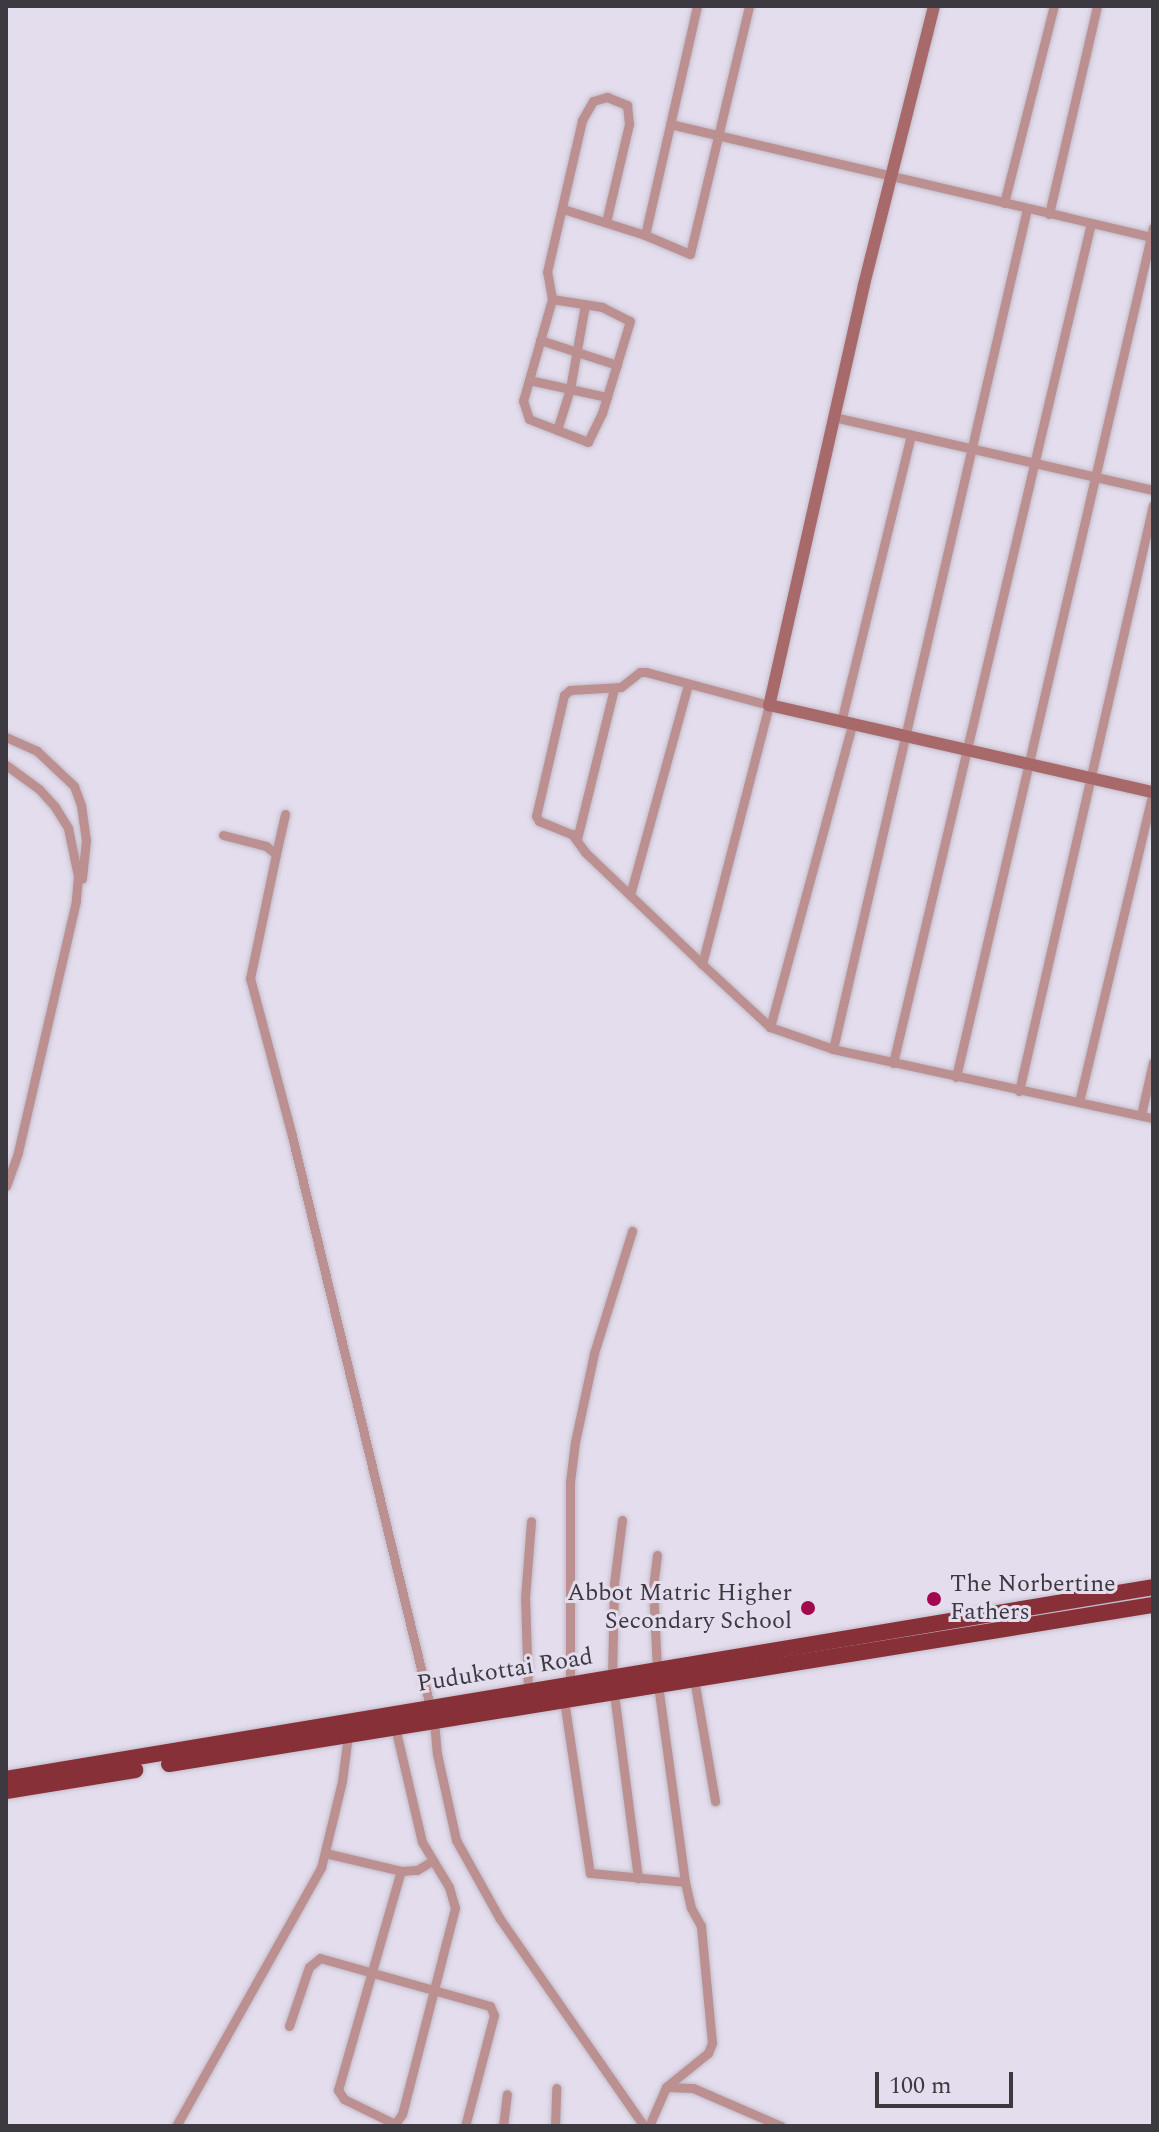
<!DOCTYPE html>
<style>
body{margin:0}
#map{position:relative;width:1159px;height:2132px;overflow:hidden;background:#e4dded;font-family:Spectral,serif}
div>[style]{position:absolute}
.roads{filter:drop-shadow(0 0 2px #c2bcca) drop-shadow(0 0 2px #c2bcca)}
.street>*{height:9px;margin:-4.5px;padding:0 4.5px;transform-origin:4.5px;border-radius:4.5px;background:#bc9090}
.secondary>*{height:12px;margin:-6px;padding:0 6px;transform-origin:6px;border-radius:6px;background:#a7696a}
.highway>*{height:16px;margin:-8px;padding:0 8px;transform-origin:8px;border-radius:8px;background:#873038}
.dots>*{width:22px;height:22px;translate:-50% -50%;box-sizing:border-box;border:4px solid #e4dded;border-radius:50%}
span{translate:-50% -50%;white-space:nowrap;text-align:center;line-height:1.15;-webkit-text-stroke:6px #e4dded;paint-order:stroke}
.poi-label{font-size:24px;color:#3c3a40}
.left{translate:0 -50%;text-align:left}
.right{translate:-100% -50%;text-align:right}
.street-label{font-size:24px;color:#3c3a40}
.frame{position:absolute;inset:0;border:8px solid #3c3a40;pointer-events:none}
.scale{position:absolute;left:875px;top:2072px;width:138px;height:36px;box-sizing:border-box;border:4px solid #3c3a40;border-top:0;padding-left:10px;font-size:24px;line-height:28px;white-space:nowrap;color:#3c3a40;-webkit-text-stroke:6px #e4dded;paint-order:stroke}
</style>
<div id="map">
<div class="roads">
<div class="street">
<i style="left:670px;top:124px;width:496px;rotate:13.2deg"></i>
<i style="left:1004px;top:203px;width:203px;rotate:-75.8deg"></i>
<i style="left:563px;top:209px;width:86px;rotate:17.6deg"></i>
<i style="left:645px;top:235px;width:49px;rotate:22.9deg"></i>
<i style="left:690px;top:254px;width:255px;rotate:-76.6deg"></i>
<i style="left:1049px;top:214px;width:213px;rotate:-77deg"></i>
<i style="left:645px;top:235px;width:235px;rotate:-77.2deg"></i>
<i style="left:552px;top:299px;width:51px;rotate:9.1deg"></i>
<i style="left:602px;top:307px;width:31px;rotate:27deg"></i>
<i style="left:630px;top:321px;width:96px;rotate:106.9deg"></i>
<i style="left:602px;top:413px;width:32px;rotate:116deg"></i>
<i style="left:588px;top:442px;width:63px;rotate:-158.7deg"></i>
<i style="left:529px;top:419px;width:19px;rotate:-108deg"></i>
<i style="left:523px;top:401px;width:106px;rotate:-74.1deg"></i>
<i style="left:552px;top:299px;width:27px;rotate:-100deg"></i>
<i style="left:547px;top:272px;width:156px;rotate:-77deg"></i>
<i style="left:582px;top:120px;width:22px;rotate:-60deg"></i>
<i style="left:593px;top:101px;width:15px;rotate:-16deg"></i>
<i style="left:607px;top:97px;width:22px;rotate:22deg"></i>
<i style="left:627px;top:105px;width:19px;rotate:84deg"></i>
<i style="left:629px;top:124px;width:101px;rotate:103.2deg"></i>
<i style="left:540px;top:340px;width:81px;rotate:18deg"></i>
<i style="left:529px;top:380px;width:80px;rotate:12.3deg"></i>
<i style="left:834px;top:417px;width:327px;rotate:12.9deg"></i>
<i style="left:557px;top:430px;width:43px;rotate:-72.4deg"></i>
<i style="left:570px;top:389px;width:85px;rotate:-79.9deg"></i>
<i style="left:841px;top:722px;width:295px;rotate:-76.3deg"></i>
<i style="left:6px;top:737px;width:34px;rotate:24deg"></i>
<i style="left:37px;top:751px;width:51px;rotate:43.4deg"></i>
<i style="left:74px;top:786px;width:20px;rotate:70deg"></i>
<i style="left:81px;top:805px;width:35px;rotate:82deg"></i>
<i style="left:86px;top:840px;width:39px;rotate:96deg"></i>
<i style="left:6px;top:765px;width:41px;rotate:36deg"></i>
<i style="left:39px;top:789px;width:24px;rotate:48deg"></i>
<i style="left:55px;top:807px;width:25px;rotate:58deg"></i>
<i style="left:68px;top:828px;width:49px;rotate:78.2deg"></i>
<i style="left:78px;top:876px;width:25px;rotate:95deg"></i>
<i style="left:76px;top:901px;width:259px;rotate:103deg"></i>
<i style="left:18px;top:1153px;width:35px;rotate:110deg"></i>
<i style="left:223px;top:835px;width:44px;rotate:14.3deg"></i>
<i style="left:266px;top:846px;width:13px;rotate:39deg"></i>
<i style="left:276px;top:854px;width:127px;rotate:101.8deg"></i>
<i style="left:250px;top:978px;width:163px;rotate:75.1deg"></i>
<i style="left:292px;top:1136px;width:586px;rotate:76.39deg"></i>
<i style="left:577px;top:839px;width:155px;rotate:-76.2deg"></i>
<i style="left:276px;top:854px;width:41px;rotate:-77.3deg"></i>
<i style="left:630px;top:895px;width:218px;rotate:-74.6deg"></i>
<i style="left:702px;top:964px;width:268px;rotate:-75.5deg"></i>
<i style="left:769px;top:705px;width:127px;rotate:-165deg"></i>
<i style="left:646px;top:672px;width:6px;rotate:180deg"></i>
<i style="left:640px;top:672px;width:24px;rotate:142deg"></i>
<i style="left:621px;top:687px;width:51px;rotate:176.6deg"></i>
<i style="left:570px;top:690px;width:8px;rotate:140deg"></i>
<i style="left:564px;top:695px;width:124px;rotate:103deg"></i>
<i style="left:536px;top:816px;width:6px;rotate:59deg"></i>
<i style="left:539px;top:821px;width:35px;rotate:22deg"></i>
<i style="left:572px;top:834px;width:22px;rotate:54deg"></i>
<i style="left:585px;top:852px;width:162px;rotate:43.7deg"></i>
<i style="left:702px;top:964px;width:93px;rotate:42.8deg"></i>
<i style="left:770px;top:1027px;width:67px;rotate:19.2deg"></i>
<i style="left:833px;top:1049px;width:327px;rotate:12.2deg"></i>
<i style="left:770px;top:1027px;width:313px;rotate:-74.8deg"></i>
<i style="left:833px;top:1049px;width:862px;rotate:-77deg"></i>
<i style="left:893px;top:1063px;width:863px;rotate:-76.74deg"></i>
<i style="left:956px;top:1077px;width:872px;rotate:-76.94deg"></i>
<i style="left:1019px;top:1091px;width:601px;rotate:-77.12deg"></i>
<i style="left:1079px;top:1102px;width:319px;rotate:-76.6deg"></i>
<i style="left:1141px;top:1115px;width:54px;rotate:-77.2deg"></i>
<i style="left:622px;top:1520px;width:64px;rotate:97.2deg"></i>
<i style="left:614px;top:1583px;width:95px;rotate:91.2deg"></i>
<i style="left:612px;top:1678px;width:202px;rotate:82.6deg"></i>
<i style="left:657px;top:1555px;width:32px;rotate:97deg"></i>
<i style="left:653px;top:1587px;width:83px;rotate:87.2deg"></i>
<i style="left:694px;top:1679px;width:124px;rotate:80.2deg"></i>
<i style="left:570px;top:1684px;width:202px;rotate:-90deg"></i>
<i style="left:570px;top:1482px;width:40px;rotate:-82.9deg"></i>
<i style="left:575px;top:1442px;width:91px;rotate:-77.9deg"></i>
<i style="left:594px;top:1353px;width:128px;rotate:-72.7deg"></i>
<i style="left:528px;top:1691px;width:93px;rotate:-91.8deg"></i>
<i style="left:525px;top:1598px;width:77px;rotate:-85.5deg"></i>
<i style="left:564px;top:1700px;width:175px;rotate:81.5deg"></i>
<i style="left:590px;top:1873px;width:95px;rotate:5.4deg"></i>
<i style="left:434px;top:1721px;width:33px;rotate:85deg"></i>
<i style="left:437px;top:1754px;width:88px;rotate:77.5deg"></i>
<i style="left:456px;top:1840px;width:90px;rotate:60.9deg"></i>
<i style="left:500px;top:1919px;width:252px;rotate:55.2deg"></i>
<i style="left:395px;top:1727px;width:118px;rotate:76.8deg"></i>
<i style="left:422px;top:1842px;width:52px;rotate:59deg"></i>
<i style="left:449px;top:1887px;width:22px;rotate:74deg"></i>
<i style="left:455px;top:1908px;width:213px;rotate:104.4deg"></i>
<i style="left:402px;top:2114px;width:12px;rotate:125deg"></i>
<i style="left:395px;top:2124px;width:57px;rotate:-153.9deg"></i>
<i style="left:344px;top:2099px;width:11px;rotate:-124deg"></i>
<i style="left:338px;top:2090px;width:228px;rotate:-74deg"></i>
<i style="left:325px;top:1853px;width:78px;rotate:13.3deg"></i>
<i style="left:401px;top:1871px;width:16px;rotate:-4deg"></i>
<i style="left:417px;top:1870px;width:17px;rotate:-31deg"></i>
<i style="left:289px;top:2026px;width:62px;rotate:-71.3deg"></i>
<i style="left:309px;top:1967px;width:14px;rotate:-39deg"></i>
<i style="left:320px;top:1958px;width:177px;rotate:15.8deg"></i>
<i style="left:490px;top:2006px;width:10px;rotate:66deg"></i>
<i style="left:494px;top:2015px;width:115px;rotate:104.6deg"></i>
<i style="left:666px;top:2087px;width:27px;rotate:2deg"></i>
<i style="left:693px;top:2088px;width:96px;rotate:23.4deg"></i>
<i style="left:176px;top:2126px;width:296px;rotate:-60.7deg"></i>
<i style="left:321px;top:1868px;width:89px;rotate:-76.4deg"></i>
<i style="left:342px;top:1781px;width:46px;rotate:-82.6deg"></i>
<i style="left:503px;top:2126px;width:32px;rotate:-83deg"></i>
<i style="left:555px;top:2126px;width:38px;rotate:-88deg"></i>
<i style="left:649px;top:2126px;width:43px;rotate:-66.4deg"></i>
<i style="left:666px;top:2087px;width:54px;rotate:-39deg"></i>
<i style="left:708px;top:2053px;width:11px;rotate:-68deg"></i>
<i style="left:712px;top:2043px;width:118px;rotate:-95.4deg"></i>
<i style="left:701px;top:1926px;width:21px;rotate:-119deg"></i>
<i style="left:691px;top:1908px;width:27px;rotate:-103deg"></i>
<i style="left:685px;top:1882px;width:200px;rotate:-97.8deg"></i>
</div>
<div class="secondary">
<i style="left:934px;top:6px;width:288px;rotate:104.1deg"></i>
<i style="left:864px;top:285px;width:431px;rotate:102.7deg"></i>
<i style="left:769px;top:705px;width:394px;rotate:12.8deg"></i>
</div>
<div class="highway">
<i style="left:169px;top:1764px;width:997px;rotate:-9.18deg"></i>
<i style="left:6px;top:1779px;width:1163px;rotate:-9.5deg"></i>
<i style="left:6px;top:1791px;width:131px;rotate:-9.2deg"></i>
</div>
</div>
<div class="dots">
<i style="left:934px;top:1599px;background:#a0094e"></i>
<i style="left:808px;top:1608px;background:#a0094e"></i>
</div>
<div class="poi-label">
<span class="left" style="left:950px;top:1599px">The Norbertine<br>Fathers</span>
<span class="right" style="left:792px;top:1608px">Abbot Matric Higher<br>Secondary School</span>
</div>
<div class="street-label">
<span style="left:505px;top:1671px;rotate:-9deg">Pudukottai Road</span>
</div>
<div class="frame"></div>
<div class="scale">100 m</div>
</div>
